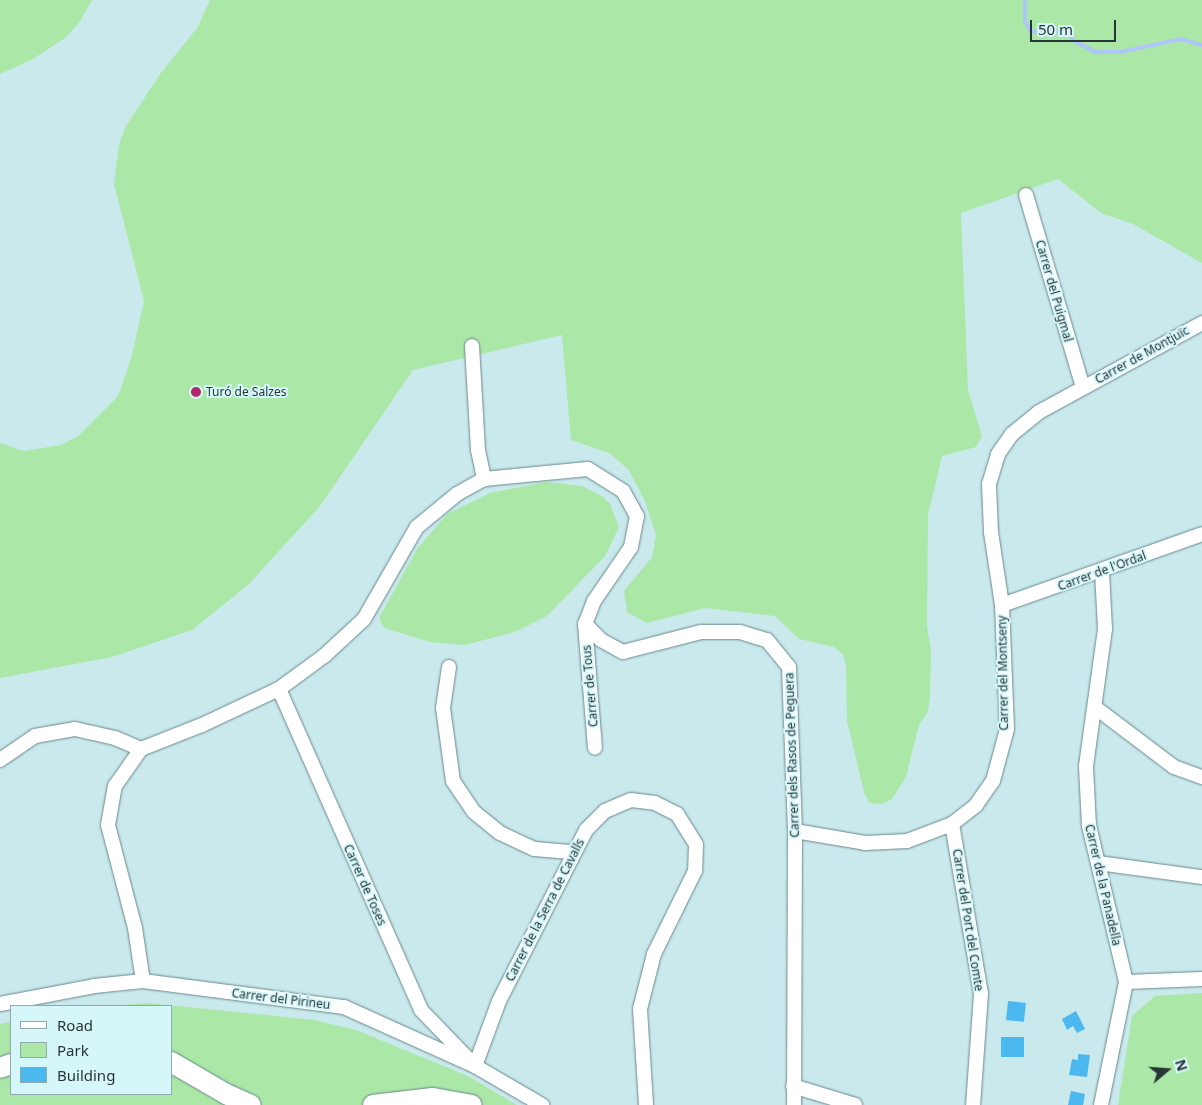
<!DOCTYPE html>
<meta charset="utf-8">
<style>
body{margin:0}
#map{position:relative;width:1202px;height:1105px;overflow:hidden;background:#c9e9ed;font-family:"Noto Sans",sans-serif}
div>[style]{position:absolute}
.green>*{inset:0;background:#abe8a8}
.stream>*{height:4px;margin:-2px;padding:0 2px;transform-origin:2px;border-radius:2px;background:#afc6f9}
.building>*{inset:0;background:#4cb8f0;transform-origin:0 0}
.roads{filter:drop-shadow(0 0 1px #6a888b) drop-shadow(0 0 1px #6a888b)}
.minor>*{height:14px;margin:-7px;padding:0 7px;transform-origin:7px;border-radius:7px;background:#fff}
.secondary>*{height:20px;margin:-10px;padding:0 10px;transform-origin:10px;border-radius:10px;background:#fff}
.dots>*{width:14px;height:14px;translate:-50% -50%;box-sizing:border-box;border:2px solid #d6f7fa;border-radius:50%}
span{translate:-50% -50%;white-space:nowrap;text-align:center;line-height:1.15;-webkit-text-stroke:4px #d6f7fa;paint-order:stroke}
.street-label{font-size:12px;color:#283536}
.poi-label{font-size:12px;color:#283536}
.left{translate:0 -50%;text-align:left}
.legend{position:absolute;left:10px;top:1005px;width:162px;height:90px;box-sizing:border-box;background:#d6f7fa;border:1px solid #90a9ac;margin:0;padding:6px 9px;list-style:none;font-size:15px;color:#283536}
.legend li{display:flex;align-items:center;gap:10px;height:25px}
.legend b{width:25px;border:1px solid #90a9ac}
.north{position:absolute;left:1142px;top:1045px;width:50px;height:50px;-webkit-text-stroke:4px #d6f7fa;paint-order:stroke;rotate:72deg;font-size:14px;font-weight:700;line-height:20px;text-align:center;color:#283536}
.north::after{content:'';display:block;margin:auto;width:18px;height:22px;background:#283536;clip-path:polygon(50% 0,100% 100%,50% 72%,0 100%)}
.scale{position:absolute;left:1030px;top:20px;width:86px;height:22px;box-sizing:border-box;border:2px solid #283536;border-top:0;padding-left:6px;font-size:15px;line-height:18px;white-space:nowrap;color:#283536;-webkit-text-stroke:4px #d6f7fa;paint-order:stroke}
</style>
<div id="map">
<div class="green">
<i style="clip-path:polygon(0 0,92px 0,79px 23px,65px 38px,33px 59px,0 74px)"></i>
<i style="clip-path:polygon(210px 0,1202px 0,1202px 263px,1133px 224px,1101px 213px,1058px 179px,961px 213px,968px 390px,982px 436px,976px 447px,942px 456px,928px 515px,927px 626px,931px 651px,930px 698px,928px 712px,919px 725px,906px 777px,892px 799px,882px 804px,869px 803px,864px 792px,847px 721px,846px 665px,843px 655px,834px 647px,799px 639px,775px 616px,705px 608px,647px 623px,627px 612px,624px 591px,652px 557px,656px 536px,645px 501px,628px 469px,609px 453px,571px 440px,562px 335px,413px 370px,320px 506px,248px 585px,192px 630px,112px 657px,0 678px,0 443px,24px 451px,61px 445px,77px 437px,118px 396px,131px 359px,144px 301px,114px 184px,119px 144px,126px 126px,160px 74px,197px 28px)"></i>
<i style="clip-path:polygon(546px 482px,582px 486px,602px 496px,610px 504px,619px 527px,605px 556px,547px 616px,515px 632px,465px 645px,430px 642px,384px 628px,379px 618px,384px 609px,417px 549px,447px 514px,490px 493px)"></i>
<i style="clip-path:polygon(1202px 993px,1202px 1105px,1118px 1105px,1132px 1016px,1155px 996px)"></i>
<i style="clip-path:polygon(148px 1003px,314px 1020px,356px 1030px,468px 1076px,517px 1105px,0 1105px,0 1024px,11px 1022px,11px 1094px,171px 1094px,171px 1006px,109px 1006px)"></i>
</div>
<div class="stream">
<i style="left:1025px;top:0;width:21px;rotate:90deg"></i>
<i style="left:1025px;top:21px;width:13px;rotate:61deg"></i>
<i style="left:1031px;top:32px;width:36px;rotate:-2deg"></i>
<i style="left:1067px;top:31px;width:12px;rotate:55deg"></i>
<i style="left:1074px;top:41px;width:25px;rotate:27deg"></i>
<i style="left:1096px;top:52px;width:24px"></i>
<i style="left:1120px;top:52px;width:62px;rotate:-12deg"></i>
<i style="left:1181px;top:39px;width:22px;rotate:16deg"></i>
</div>
<div class="building">
<i style="left:1008px;top:1001px;width:18px;height:19px;rotate:6deg"></i>
<i style="clip-path:polygon(1076px 1011px,1085px 1029px,1077px 1033px,1073px 1026px,1067px 1030px,1062px 1019px)"></i>
<i style="left:1001px;top:1037px;width:23px;height:20px"></i>
<i style="clip-path:polygon(1078px 1054px,1090px 1055px,1087px 1077px,1069px 1075px,1072px 1059px,1078px 1060px)"></i>
<i style="clip-path:polygon(1071px 1091px,1085px 1094px,1083px 1105px,1068px 1105px)"></i>
</div>
<div class="roads">
<div class="minor">
<i style="left:1026px;top:195px;width:201px;rotate:73.5deg"></i>
<i style="left:472px;top:346px;width:104px;rotate:86.7deg"></i>
<i style="left:478px;top:450px;width:30px;rotate:78deg"></i>
<i style="left:1002px;top:605px;width:212px;rotate:-19.5deg"></i>
<i style="left:585px;top:624px;width:124px;rotate:85.4deg"></i>
<i style="left:449px;top:667px;width:41px;rotate:98.3deg"></i>
<i style="left:443px;top:708px;width:74px;rotate:82.2deg"></i>
<i style="left:453px;top:781px;width:37px;rotate:56deg"></i>
<i style="left:474px;top:812px;width:33px;rotate:39deg"></i>
<i style="left:500px;top:833px;width:38px;rotate:25deg"></i>
<i style="left:535px;top:849px;width:38px;rotate:5deg"></i>
<i style="left:279px;top:689px;width:351px;rotate:66.1deg"></i>
<i style="left:421px;top:1010px;width:78px;rotate:46deg"></i>
<i style="left:475px;top:1066px;width:69px;rotate:-69.7deg"></i>
<i style="left:499px;top:1001px;width:192px;rotate:-63deg"></i>
<i style="left:586px;top:830px;width:27px;rotate:-45deg"></i>
<i style="left:605px;top:811px;width:28px;rotate:-23deg"></i>
<i style="left:631px;top:800px;width:24px;rotate:7deg"></i>
<i style="left:655px;top:803px;width:25px;rotate:27deg"></i>
<i style="left:677px;top:814px;width:36px;rotate:58deg"></i>
<i style="left:696px;top:845px;width:26px;rotate:92deg"></i>
<i style="left:695px;top:871px;width:93px;rotate:116.3deg"></i>
<i style="left:654px;top:954px;width:57px;rotate:104.3deg"></i>
<i style="left:640px;top:1009px;width:96px;rotate:86.4deg"></i>
<i style="left:1096px;top:708px;width:98px;rotate:37.1deg"></i>
<i style="left:1174px;top:767px;width:30px;rotate:20deg"></i>
<i style="left:0;top:760px;width:42px;rotate:-34.4deg"></i>
<i style="left:35px;top:736px;width:41px;rotate:-9.9deg"></i>
<i style="left:75px;top:729px;width:41px;rotate:12.7deg"></i>
<i style="left:115px;top:738px;width:28px;rotate:23deg"></i>
<i style="left:952px;top:824px;width:172px;rotate:80.3deg"></i>
<i style="left:981px;top:994px;width:111px;rotate:94.1deg"></i>
<i style="left:795px;top:831px;width:71px;rotate:9.7deg"></i>
<i style="left:865px;top:843px;width:42px;rotate:-2.7deg"></i>
<i style="left:907px;top:841px;width:48px;rotate:-20.7deg"></i>
<i style="left:952px;top:824px;width:31px;rotate:-38deg"></i>
<i style="left:976px;top:805px;width:29px;rotate:-55deg"></i>
<i style="left:993px;top:781px;width:54px;rotate:-74.9deg"></i>
<i style="left:1007px;top:729px;width:124px;rotate:-92.3deg"></i>
<i style="left:1002px;top:605px;width:74px;rotate:-98.6deg"></i>
<i style="left:991px;top:532px;width:48px;rotate:-92.4deg"></i>
<i style="left:989px;top:484px;width:31px;rotate:-73deg"></i>
<i style="left:998px;top:454px;width:24px;rotate:-55deg"></i>
<i style="left:1012px;top:434px;width:35px;rotate:-39deg"></i>
<i style="left:1039px;top:412px;width:186px;rotate:-28.6deg"></i>
<i style="left:1098px;top:863px;width:105px;rotate:7.7deg"></i>
<i style="left:143px;top:981px;width:54px;rotate:-98.6deg"></i>
<i style="left:135px;top:928px;width:106px;rotate:-104.7deg"></i>
<i style="left:108px;top:825px;width:40px;rotate:-80deg"></i>
<i style="left:115px;top:786px;width:45px;rotate:-54.9deg"></i>
<i style="left:141px;top:749px;width:66px;rotate:-21.5deg"></i>
<i style="left:202px;top:725px;width:85px;rotate:-25.1deg"></i>
<i style="left:279px;top:689px;width:56px;rotate:-36.3deg"></i>
<i style="left:324px;top:656px;width:54px;rotate:-42.8deg"></i>
<i style="left:364px;top:619px;width:106px;rotate:-60.1deg"></i>
<i style="left:417px;top:527px;width:52px;rotate:-39.5deg"></i>
<i style="left:457px;top:494px;width:31px;rotate:-29deg"></i>
<i style="left:484px;top:479px;width:104px;rotate:-5.5deg"></i>
<i style="left:588px;top:469px;width:41px;rotate:32.2deg"></i>
<i style="left:623px;top:491px;width:29px;rotate:61deg"></i>
<i style="left:637px;top:516px;width:32px;rotate:101deg"></i>
<i style="left:631px;top:547px;width:65px;rotate:124.4deg"></i>
<i style="left:594px;top:601px;width:25px;rotate:111deg"></i>
<i style="left:585px;top:624px;width:23px;rotate:45deg"></i>
<i style="left:601px;top:640px;width:25px;rotate:29deg"></i>
<i style="left:623px;top:652px;width:81px;rotate:-14.4deg"></i>
<i style="left:701px;top:632px;width:39px"></i>
<i style="left:740px;top:632px;width:28px;rotate:17deg"></i>
<i style="left:767px;top:640px;width:35px;rotate:51deg"></i>
<i style="left:789px;top:667px;width:164px;rotate:87.9deg"></i>
<i style="left:795px;top:831px;width:274px;rotate:90.2deg"></i>
<i style="left:1126px;top:982px;width:76px;rotate:-2.3deg"></i>
<i style="left:0;top:1004px;width:96px;rotate:-10.8deg"></i>
<i style="left:94px;top:986px;width:49px;rotate:-5.8deg"></i>
<i style="left:143px;top:981px;width:203px;rotate:7.4deg"></i>
<i style="left:344px;top:1007px;width:144px;rotate:24.2deg"></i>
<i style="left:475px;top:1066px;width:78px;rotate:30.2deg"></i>
<i style="left:793px;top:1086px;width:65px;rotate:17deg"></i>
<i style="left:1101px;top:1105px;width:126px;rotate:-78.5deg"></i>
<i style="left:1126px;top:982px;width:160px;rotate:-103.3deg"></i>
<i style="left:1089px;top:826px;width:60px;rotate:-92.9deg"></i>
<i style="left:1086px;top:766px;width:138px;rotate:-82.1deg"></i>
<i style="left:1105px;top:629px;width:57px;rotate:-93deg"></i>
</div>
<div class="secondary">
<i style="left:171px;top:1062px;width:64px;rotate:30.2deg"></i>
<i style="left:226px;top:1094px;width:27px;rotate:24deg"></i>
<i style="left:0;top:1068px;width:12px;rotate:-20deg"></i>
<i style="left:373px;top:1105px;width:60px;rotate:-6.7deg"></i>
<i style="left:433px;top:1098px;width:39px;rotate:10deg"></i>
</div>
</div>
<div class="dots">
<i style="left:196px;top:392px;background:#b02767"></i>
</div>
<div class="street-label">
<span style="left:1054px;top:291px;rotate:74deg">Carrer del Puigmal</span>
<span style="left:1142px;top:355px;rotate:-29deg">Carrer de Montjuïc</span>
<span style="left:1102px;top:571px;rotate:-20deg">Carrer de l'Ordal</span>
<span style="left:1003px;top:673px;rotate:-91deg">Carrer del Montseny</span>
<span style="left:590px;top:686px;rotate:-95deg">Carrer de Tous</span>
<span style="left:792px;top:755px;rotate:-92deg">Carrer dels Rasos de Peguera</span>
<span style="left:365px;top:885px;rotate:66deg">Carrer de Toses</span>
<span style="left:1103px;top:885px;rotate:77deg">Carrer de la Panadella</span>
<span style="left:545px;top:910px;rotate:-63deg">Carrer de la Serra de Cavalls</span>
<span style="left:968px;top:920px;rotate:81deg">Carrer del Port del Comte</span>
<span style="left:281px;top:999px;rotate:7deg">Carrer del Pirineu</span>
</div>
<div class="poi-label">
<span class="left" style="left:206px;top:392px">Turó de Salzes</span>
</div>
<ul class="legend">
<li><b style="height:6px;background:#fff"></b>Road</li>
<li><b style="height:14px;background:#abe8a8"></b>Park</li>
<li><b style="height:14px;background:#4cb8f0"></b>Building</li>
</ul>
<div class="north">N</div>
<div class="scale">50 m</div>
</div>
